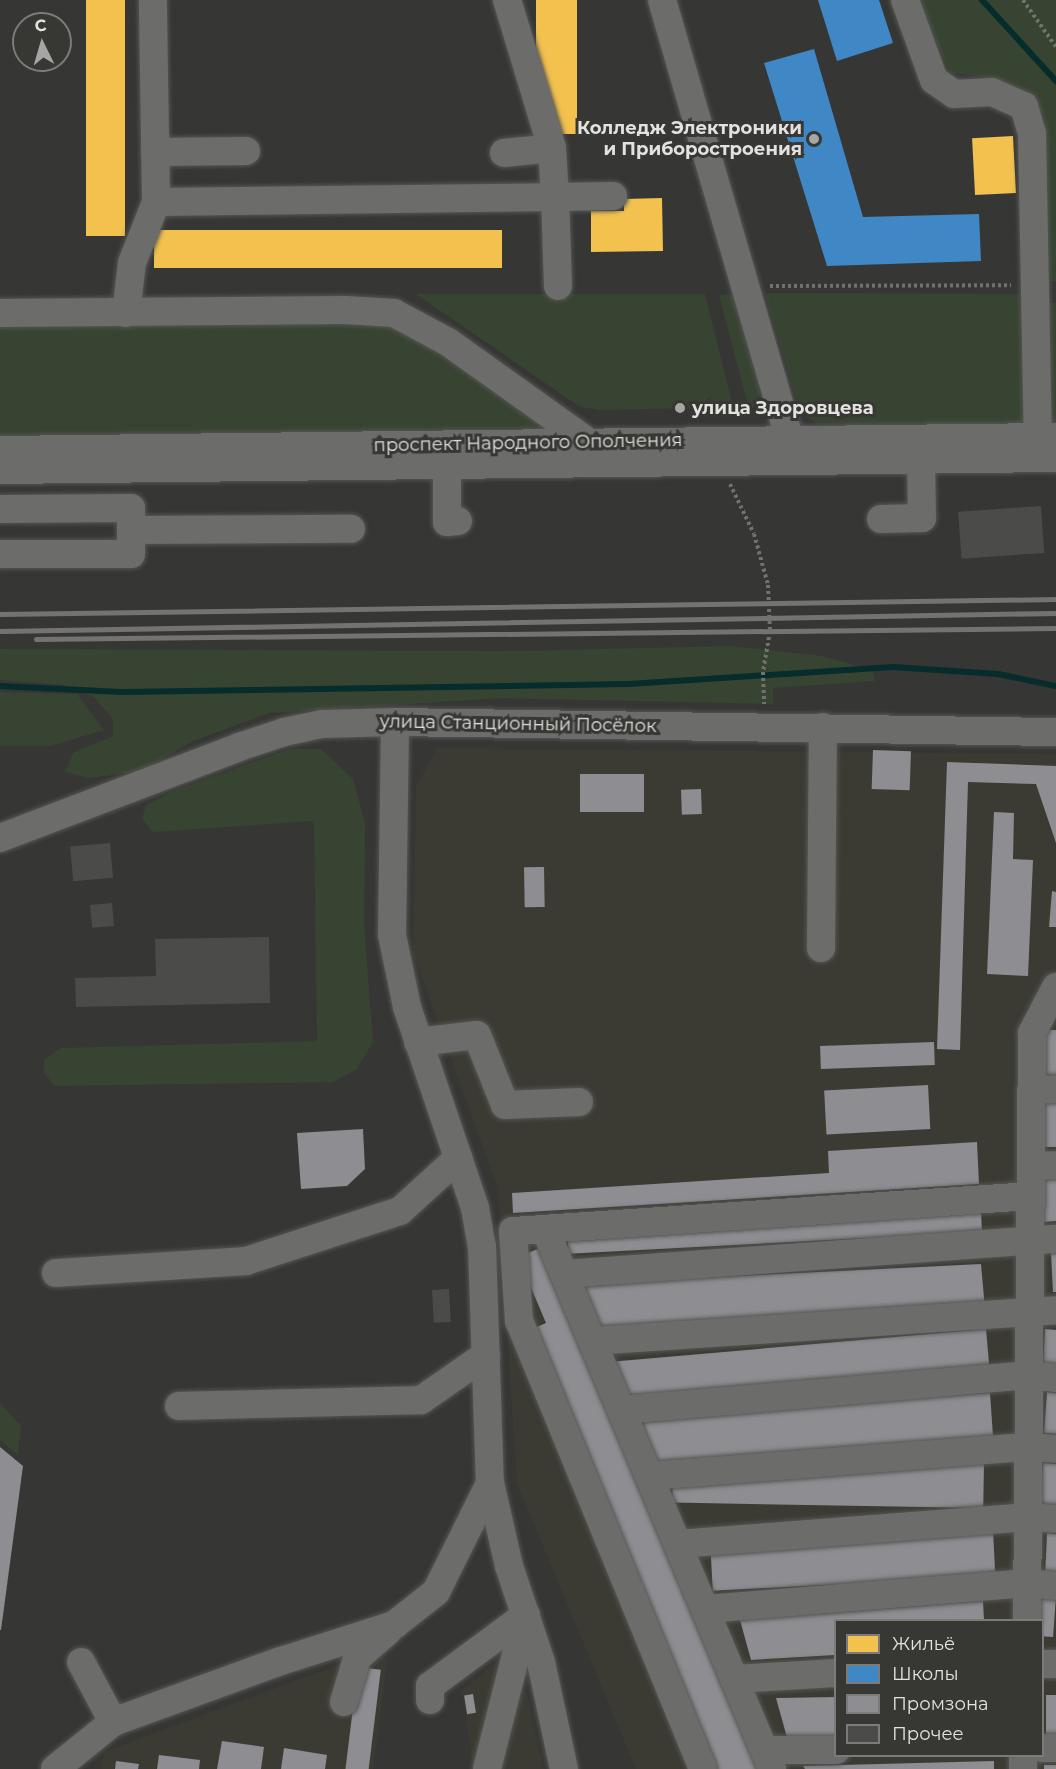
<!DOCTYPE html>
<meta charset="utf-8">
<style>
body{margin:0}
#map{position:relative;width:1056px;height:1769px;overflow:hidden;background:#363635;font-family:Montserrat,sans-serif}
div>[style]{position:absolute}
.built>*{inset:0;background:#3c3b33}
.green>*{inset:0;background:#384432;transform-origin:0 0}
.homes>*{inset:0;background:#f2c14e;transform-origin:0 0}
.schools>*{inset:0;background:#3f88c5}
.industry>*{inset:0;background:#8d8d92;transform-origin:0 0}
.stream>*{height:6px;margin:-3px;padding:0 3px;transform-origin:3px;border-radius:3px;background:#072c2c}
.building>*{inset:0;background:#4b4b4a;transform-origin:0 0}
.path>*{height:4px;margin-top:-2px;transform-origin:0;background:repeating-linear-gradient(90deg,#727170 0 3px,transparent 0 6px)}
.roads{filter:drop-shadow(0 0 2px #555553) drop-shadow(0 0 2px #555553)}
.minor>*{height:28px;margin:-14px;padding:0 14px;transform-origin:14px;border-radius:14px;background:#6c6c6b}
.rail>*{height:4.5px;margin:-2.25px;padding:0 2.25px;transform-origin:2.25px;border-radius:2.25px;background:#747372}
.dots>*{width:16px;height:16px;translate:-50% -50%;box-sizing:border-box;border:3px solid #373734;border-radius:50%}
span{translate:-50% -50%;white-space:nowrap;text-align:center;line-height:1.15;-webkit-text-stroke:6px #373734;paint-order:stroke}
.poi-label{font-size:18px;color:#e3e2e0;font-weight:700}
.right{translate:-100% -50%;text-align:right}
.left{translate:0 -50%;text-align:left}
.street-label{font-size:18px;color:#e3e2e0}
.legend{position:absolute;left:834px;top:1619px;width:210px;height:138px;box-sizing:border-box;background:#373734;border:2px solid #7c7b79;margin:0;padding:8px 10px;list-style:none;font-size:18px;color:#e3e2e0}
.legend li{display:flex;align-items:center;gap:12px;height:30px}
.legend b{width:30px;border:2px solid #7c7b79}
.north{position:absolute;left:12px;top:12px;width:60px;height:60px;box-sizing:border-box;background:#373734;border:2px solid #7c7b79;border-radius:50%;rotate:355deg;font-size:16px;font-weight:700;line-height:24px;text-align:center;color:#e3e2e0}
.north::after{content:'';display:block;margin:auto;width:21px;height:27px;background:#a6a6a4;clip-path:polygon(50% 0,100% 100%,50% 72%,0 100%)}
</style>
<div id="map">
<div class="built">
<i style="clip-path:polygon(evenodd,437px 748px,1056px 754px,1056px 1769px,636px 1769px,517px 1483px,498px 1189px,413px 952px,416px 787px,437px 748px,836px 1620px,1042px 1620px,1042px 1756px,836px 1756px,836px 1620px)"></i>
<i style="clip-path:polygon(377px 1655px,388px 1658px,373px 1769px,101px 1769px,104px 1752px,357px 1658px)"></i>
<i style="clip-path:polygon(497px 1661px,527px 1694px,544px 1769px,473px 1769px,462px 1690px)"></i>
</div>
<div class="green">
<i style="clip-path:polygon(916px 0,1056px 0,1056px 281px,1044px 282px,1025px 94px,986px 77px,951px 73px)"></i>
<i style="clip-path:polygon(765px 293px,1024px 294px,1027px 424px,820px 425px,807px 417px,798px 403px)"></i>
<i style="clip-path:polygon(416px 294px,705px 294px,733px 407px,600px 410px,580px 407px)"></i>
<i style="clip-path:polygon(738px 294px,762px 391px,750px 413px,719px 295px)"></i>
<i style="left:1056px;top:303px;width:121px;height:11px;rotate:90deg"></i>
<i style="clip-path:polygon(384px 323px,417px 336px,537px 420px,538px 425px,528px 429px,0 437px,0 324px)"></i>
<i style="clip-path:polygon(729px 646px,823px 656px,873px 671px,875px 681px,773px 688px,773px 704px,502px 698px,270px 713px,193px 741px,141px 771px,89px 778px,65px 772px,73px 753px,113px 736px,113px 719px,94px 697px,64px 685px,0 680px,0 649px,519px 651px)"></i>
<i style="clip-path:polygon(0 692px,77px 694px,104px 730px,50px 746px,0 746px)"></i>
<i style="clip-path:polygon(290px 749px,321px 749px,353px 779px,365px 823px,364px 925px,373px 1042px,357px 1069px,333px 1082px,55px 1086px,44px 1073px,44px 1060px,61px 1048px,317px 1041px,314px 821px,153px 832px,142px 819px,146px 805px,176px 790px)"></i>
<i style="clip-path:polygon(0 1403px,21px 1426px,18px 1455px,0 1440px)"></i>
</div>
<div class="homes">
<i style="left:86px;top:0;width:39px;height:236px"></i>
<i style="left:536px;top:0;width:41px;height:134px"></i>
<i style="left:1013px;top:136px;width:57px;height:41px;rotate:87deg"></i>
<i style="clip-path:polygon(662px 198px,663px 251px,591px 252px,591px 211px,624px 211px,624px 199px)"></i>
<i style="left:502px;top:230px;width:38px;height:348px;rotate:90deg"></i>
</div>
<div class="schools">
<i style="clip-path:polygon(818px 0,879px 0,893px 43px,837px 61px)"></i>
<i style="clip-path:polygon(814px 49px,863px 217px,979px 214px,981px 261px,827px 266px,764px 63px)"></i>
</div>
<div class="industry">
<i style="left:873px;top:750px;width:38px;height:39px;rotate:2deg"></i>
<i style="clip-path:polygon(947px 762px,1056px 766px,1056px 843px,1036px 784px,968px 782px,960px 1050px,937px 1049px)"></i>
<i style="left:580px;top:774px;width:64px;height:38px"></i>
<i style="left:701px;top:789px;width:25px;height:20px;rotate:88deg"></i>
<i style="clip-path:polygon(994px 812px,1014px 813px,1013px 859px,1033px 860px,1028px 976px,987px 974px)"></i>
<i style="left:544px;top:867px;width:40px;height:20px;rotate:89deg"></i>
<i style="clip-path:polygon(1052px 891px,1056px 892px,1056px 927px,1049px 927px)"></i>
<i style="left:1039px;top:1030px;width:17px;height:45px"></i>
<i style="left:934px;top:1042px;width:23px;height:114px;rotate:88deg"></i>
<i style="left:928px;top:1085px;width:44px;height:104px;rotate:87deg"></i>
<i style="left:1056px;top:1102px;width:45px;height:15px;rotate:90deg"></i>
<i style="clip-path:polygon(363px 1129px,365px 1169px,347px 1186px,301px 1189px,297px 1133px)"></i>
<i style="clip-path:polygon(977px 1142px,979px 1184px,513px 1213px,512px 1193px,829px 1173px,828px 1151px)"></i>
<i style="clip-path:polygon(1056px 1178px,1056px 1221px,1044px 1222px,1042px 1179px)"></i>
<i style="left:981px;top:1212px;width:20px;height:414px;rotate:87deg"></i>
<i style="clip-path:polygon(540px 1248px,762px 1769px,716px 1769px,530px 1330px,546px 1323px,518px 1257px)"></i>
<i style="clip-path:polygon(1051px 1253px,1056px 1253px,1056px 1292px,1053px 1292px)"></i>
<i style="clip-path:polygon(981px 1264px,985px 1309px,600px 1333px,577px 1284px)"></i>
<i style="left:986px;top:1329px;width:44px;height:379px;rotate:85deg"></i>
<i style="clip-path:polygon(1045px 1329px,1056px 1330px,1056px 1368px,1043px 1367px)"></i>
<i style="clip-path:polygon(1047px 1392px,1056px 1393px,1056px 1434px,1044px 1433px)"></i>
<i style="left:990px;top:1393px;width:45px;height:353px;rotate:86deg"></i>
<i style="clip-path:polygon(0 1447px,23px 1466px,1px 1630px,0 1630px)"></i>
<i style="clip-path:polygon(1043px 1463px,1056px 1464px,1056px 1505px,1040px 1504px)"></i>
<i style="left:984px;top:1464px;width:44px;height:311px;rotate:91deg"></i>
<i style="left:993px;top:1531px;width:45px;height:283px;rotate:87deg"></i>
<i style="clip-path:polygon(1047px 1533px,1056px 1534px,1056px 1577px,1045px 1576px)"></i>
<i style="left:1041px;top:1595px;width:15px;height:41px;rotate:4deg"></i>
<i style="clip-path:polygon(983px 1601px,984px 1620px,836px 1620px,836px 1655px,751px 1660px,740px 1620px)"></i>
<i style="left:358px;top:1667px;width:23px;height:103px;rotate:7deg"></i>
<i style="left:473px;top:1694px;width:19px;height:9px;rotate:81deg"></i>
<i style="left:1046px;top:1695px;width:10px;height:41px"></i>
<i style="clip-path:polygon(836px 1697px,836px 1740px,788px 1741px,776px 1698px)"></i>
<i style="clip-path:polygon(222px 1741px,264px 1747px,261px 1769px,217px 1769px)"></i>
<i style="clip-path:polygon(284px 1748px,327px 1755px,325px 1769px,281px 1769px)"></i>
<i style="clip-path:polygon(159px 1755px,200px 1760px,199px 1769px,157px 1769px)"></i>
<i style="clip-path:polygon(116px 1761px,139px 1764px,138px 1769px,115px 1769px)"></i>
<i style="clip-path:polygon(994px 1761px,994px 1769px,805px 1769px,803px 1766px)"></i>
<i style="left:1044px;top:1765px;width:12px;height:4px"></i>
</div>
<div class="stream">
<i style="left:982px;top:0;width:110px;rotate:47.6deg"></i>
<i style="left:0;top:686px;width:121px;rotate:2.8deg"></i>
<i style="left:121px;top:692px;width:508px;rotate:-0.9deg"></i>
<i style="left:629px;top:684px;width:265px;rotate:-3.7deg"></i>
<i style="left:893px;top:667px;width:105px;rotate:3.8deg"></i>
<i style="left:998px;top:674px;width:59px;rotate:11.7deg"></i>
</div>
<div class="building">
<i style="left:1041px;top:506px;width:47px;height:83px;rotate:86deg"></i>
<i style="left:110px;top:843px;width:35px;height:40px;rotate:85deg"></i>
<i style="left:112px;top:903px;width:23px;height:22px;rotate:85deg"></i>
<i style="clip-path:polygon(269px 937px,270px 1003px,76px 1007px,75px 978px,156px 976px,155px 939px)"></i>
<i style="left:449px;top:1289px;width:33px;height:17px;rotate:87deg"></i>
</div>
<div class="path">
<i style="left:1023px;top:0;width:57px;rotate:54.9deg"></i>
<i style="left:770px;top:286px;width:241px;rotate:-0.2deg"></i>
<i style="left:730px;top:484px;width:55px;rotate:64.4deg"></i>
<i style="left:754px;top:534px;width:53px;rotate:74.6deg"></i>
<i style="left:768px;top:585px;width:46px;rotate:87.5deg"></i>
<i style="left:770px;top:631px;width:42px;rotate:99.7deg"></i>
<i style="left:763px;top:672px;width:32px;rotate:88deg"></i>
</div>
<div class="roads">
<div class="minor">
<i style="left:662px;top:0;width:474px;rotate:73.8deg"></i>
<i style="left:905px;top:0;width:85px;rotate:70.1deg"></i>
<i style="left:934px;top:80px;width:24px;rotate:35deg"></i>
<i style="left:954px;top:94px;width:38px;rotate:-3deg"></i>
<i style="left:992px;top:92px;width:35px;rotate:24deg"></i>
<i style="left:1024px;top:106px;width:29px;rotate:74deg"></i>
<i style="left:1032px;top:134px;width:303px;rotate:88.9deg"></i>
<i style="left:155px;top:152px;width:91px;rotate:-0.6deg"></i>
<i style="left:504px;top:153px;width:48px;rotate:-5.9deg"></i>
<i style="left:156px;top:202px;width:399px;rotate:-0.7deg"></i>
<i style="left:555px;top:197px;width:49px;rotate:-93.5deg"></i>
<i style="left:552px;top:148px;width:155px;rotate:-106.9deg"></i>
<i style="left:558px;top:286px;width:89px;rotate:-91.9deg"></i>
<i style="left:555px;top:197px;width:58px;rotate:-1deg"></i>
<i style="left:0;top:313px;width:345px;rotate:-0.5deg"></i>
<i style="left:345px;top:310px;width:49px;rotate:3.5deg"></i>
<i style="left:394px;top:313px;width:61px;rotate:28.2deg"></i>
<i style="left:448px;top:342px;width:172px;rotate:35.5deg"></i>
<i style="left:126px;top:313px;width:50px;rotate:-83.2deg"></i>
<i style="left:132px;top:263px;width:66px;rotate:-68.5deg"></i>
<i style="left:156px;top:202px;width:202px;rotate:-90.9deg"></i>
<i style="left:0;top:450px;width:1056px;rotate:-0.71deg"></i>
<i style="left:447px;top:465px;width:57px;rotate:90deg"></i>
<i style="left:447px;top:522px;width:11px;rotate:-5deg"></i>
<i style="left:0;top:470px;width:1056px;rotate:-0.65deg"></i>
<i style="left:0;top:509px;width:131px;rotate:-0.4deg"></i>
<i style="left:131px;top:508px;width:46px;rotate:90deg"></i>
<i style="left:131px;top:554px;width:131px;rotate:180deg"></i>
<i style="left:881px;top:519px;width:41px;rotate:-1.4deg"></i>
<i style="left:922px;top:518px;width:59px;rotate:-91deg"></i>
<i style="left:131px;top:530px;width:220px;rotate:-0.3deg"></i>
<i style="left:395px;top:722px;width:213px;rotate:90.8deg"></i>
<i style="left:392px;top:935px;width:74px;rotate:78.2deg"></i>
<i style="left:407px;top:1007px;width:212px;rotate:71.3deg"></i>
<i style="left:475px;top:1208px;width:39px;rotate:80deg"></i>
<i style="left:482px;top:1246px;width:237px;rotate:88.1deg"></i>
<i style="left:490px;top:1483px;width:85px;rotate:77.1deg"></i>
<i style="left:509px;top:1566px;width:101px;rotate:71.6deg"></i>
<i style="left:541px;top:1662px;width:109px;rotate:77.9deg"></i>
<i style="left:0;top:838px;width:256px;rotate:-20.8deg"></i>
<i style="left:239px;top:747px;width:47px;rotate:-18.4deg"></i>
<i style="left:284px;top:732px;width:39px;rotate:-12deg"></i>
<i style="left:322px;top:724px;width:73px;rotate:-1.6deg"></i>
<i style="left:395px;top:722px;width:661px;rotate:0.87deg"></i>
<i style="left:821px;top:948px;width:221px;rotate:-89.5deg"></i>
<i style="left:418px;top:1042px;width:59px;rotate:-6.8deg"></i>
<i style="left:477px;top:1035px;width:75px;rotate:68.2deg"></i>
<i style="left:505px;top:1105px;width:74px;rotate:-2.3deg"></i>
<i style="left:1031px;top:1090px;width:25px;rotate:-2deg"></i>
<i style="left:1031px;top:1166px;width:25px;rotate:-2deg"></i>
<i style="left:545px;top:1229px;width:586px;rotate:67.2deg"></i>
<i style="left:56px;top:1273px;width:190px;rotate:-3.6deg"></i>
<i style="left:246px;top:1261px;width:162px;rotate:-18deg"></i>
<i style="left:400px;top:1211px;width:79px;rotate:-42.4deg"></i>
<i style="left:564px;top:1274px;width:493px;rotate:-4.1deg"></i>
<i style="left:592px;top:1341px;width:465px;rotate:-3.8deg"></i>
<i style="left:179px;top:1406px;width:242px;rotate:-1.4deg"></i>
<i style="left:421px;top:1400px;width:79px;rotate:-34.7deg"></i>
<i style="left:622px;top:1410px;width:409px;rotate:-4.9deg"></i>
<i style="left:1030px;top:1375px;width:26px;rotate:7deg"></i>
<i style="left:649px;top:1476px;width:381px;rotate:-4.4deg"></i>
<i style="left:1029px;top:1447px;width:27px;rotate:4deg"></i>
<i style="left:678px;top:1544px;width:352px;rotate:-4.4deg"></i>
<i style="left:1029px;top:1517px;width:27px;rotate:4deg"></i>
<i style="left:705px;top:1609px;width:324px;rotate:-4.6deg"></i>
<i style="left:1028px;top:1583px;width:28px;rotate:6deg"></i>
<i style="left:1027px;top:1620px;width:587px;rotate:-89.51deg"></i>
<i style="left:1032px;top:1033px;width:52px;rotate:-62.4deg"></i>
<i style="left:81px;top:1662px;width:68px;rotate:61.9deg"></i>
<i style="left:113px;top:1722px;width:179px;rotate:-20deg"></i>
<i style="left:281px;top:1661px;width:119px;rotate:-17.7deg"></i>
<i style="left:394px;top:1625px;width:53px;rotate:-38.2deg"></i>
<i style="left:436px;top:1592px;width:122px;rotate:-63.6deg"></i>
<i style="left:1042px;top:1664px;width:14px"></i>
<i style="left:734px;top:1679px;width:102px;rotate:-3.4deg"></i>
<i style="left:430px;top:1700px;width:14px;rotate:-90deg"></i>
<i style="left:430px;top:1686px;width:119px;rotate:-36.5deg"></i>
<i style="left:344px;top:1702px;width:46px;rotate:-73.5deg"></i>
<i style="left:357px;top:1658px;width:41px;rotate:-41.1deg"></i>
<i style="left:1042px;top:1748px;width:14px"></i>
<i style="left:765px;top:1750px;width:71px"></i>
<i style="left:55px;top:1769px;width:75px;rotate:-39deg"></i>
<i style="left:487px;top:1769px;width:159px;rotate:-75.8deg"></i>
<i style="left:703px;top:1769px;width:484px;rotate:-112.3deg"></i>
<i style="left:519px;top:1321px;width:90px;rotate:-93.8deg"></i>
<i style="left:513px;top:1231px;width:519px;rotate:-3.87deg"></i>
<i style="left:1023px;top:1769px;width:13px;rotate:-90deg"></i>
</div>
</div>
<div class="rail">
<i style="left:0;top:614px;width:1056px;rotate:-0.81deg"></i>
<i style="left:0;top:631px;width:1056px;rotate:-0.98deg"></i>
<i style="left:36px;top:639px;width:1020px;rotate:-0.62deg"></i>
</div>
<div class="dots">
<i style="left:814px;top:139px;background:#a6a6a4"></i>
<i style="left:680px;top:408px;background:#a6a6a4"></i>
</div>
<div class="poi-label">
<span class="right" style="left:802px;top:139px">Колледж Электроники<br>и Приборостроения</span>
<span class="left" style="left:692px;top:408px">улица Здоровцева</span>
</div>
<div class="street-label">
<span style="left:528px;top:443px;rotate:-1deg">проспект Народного Ополчения</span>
<span style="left:518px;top:724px;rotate:1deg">улица Станционный Посёлок</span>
</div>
<ul class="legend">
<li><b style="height:16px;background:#f2c14e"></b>Жильё</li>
<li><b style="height:16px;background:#3f88c5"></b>Школы</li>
<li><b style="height:16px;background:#8d8d92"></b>Промзона</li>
<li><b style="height:16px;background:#4b4b4a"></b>Прочее</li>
</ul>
<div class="north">С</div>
</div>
